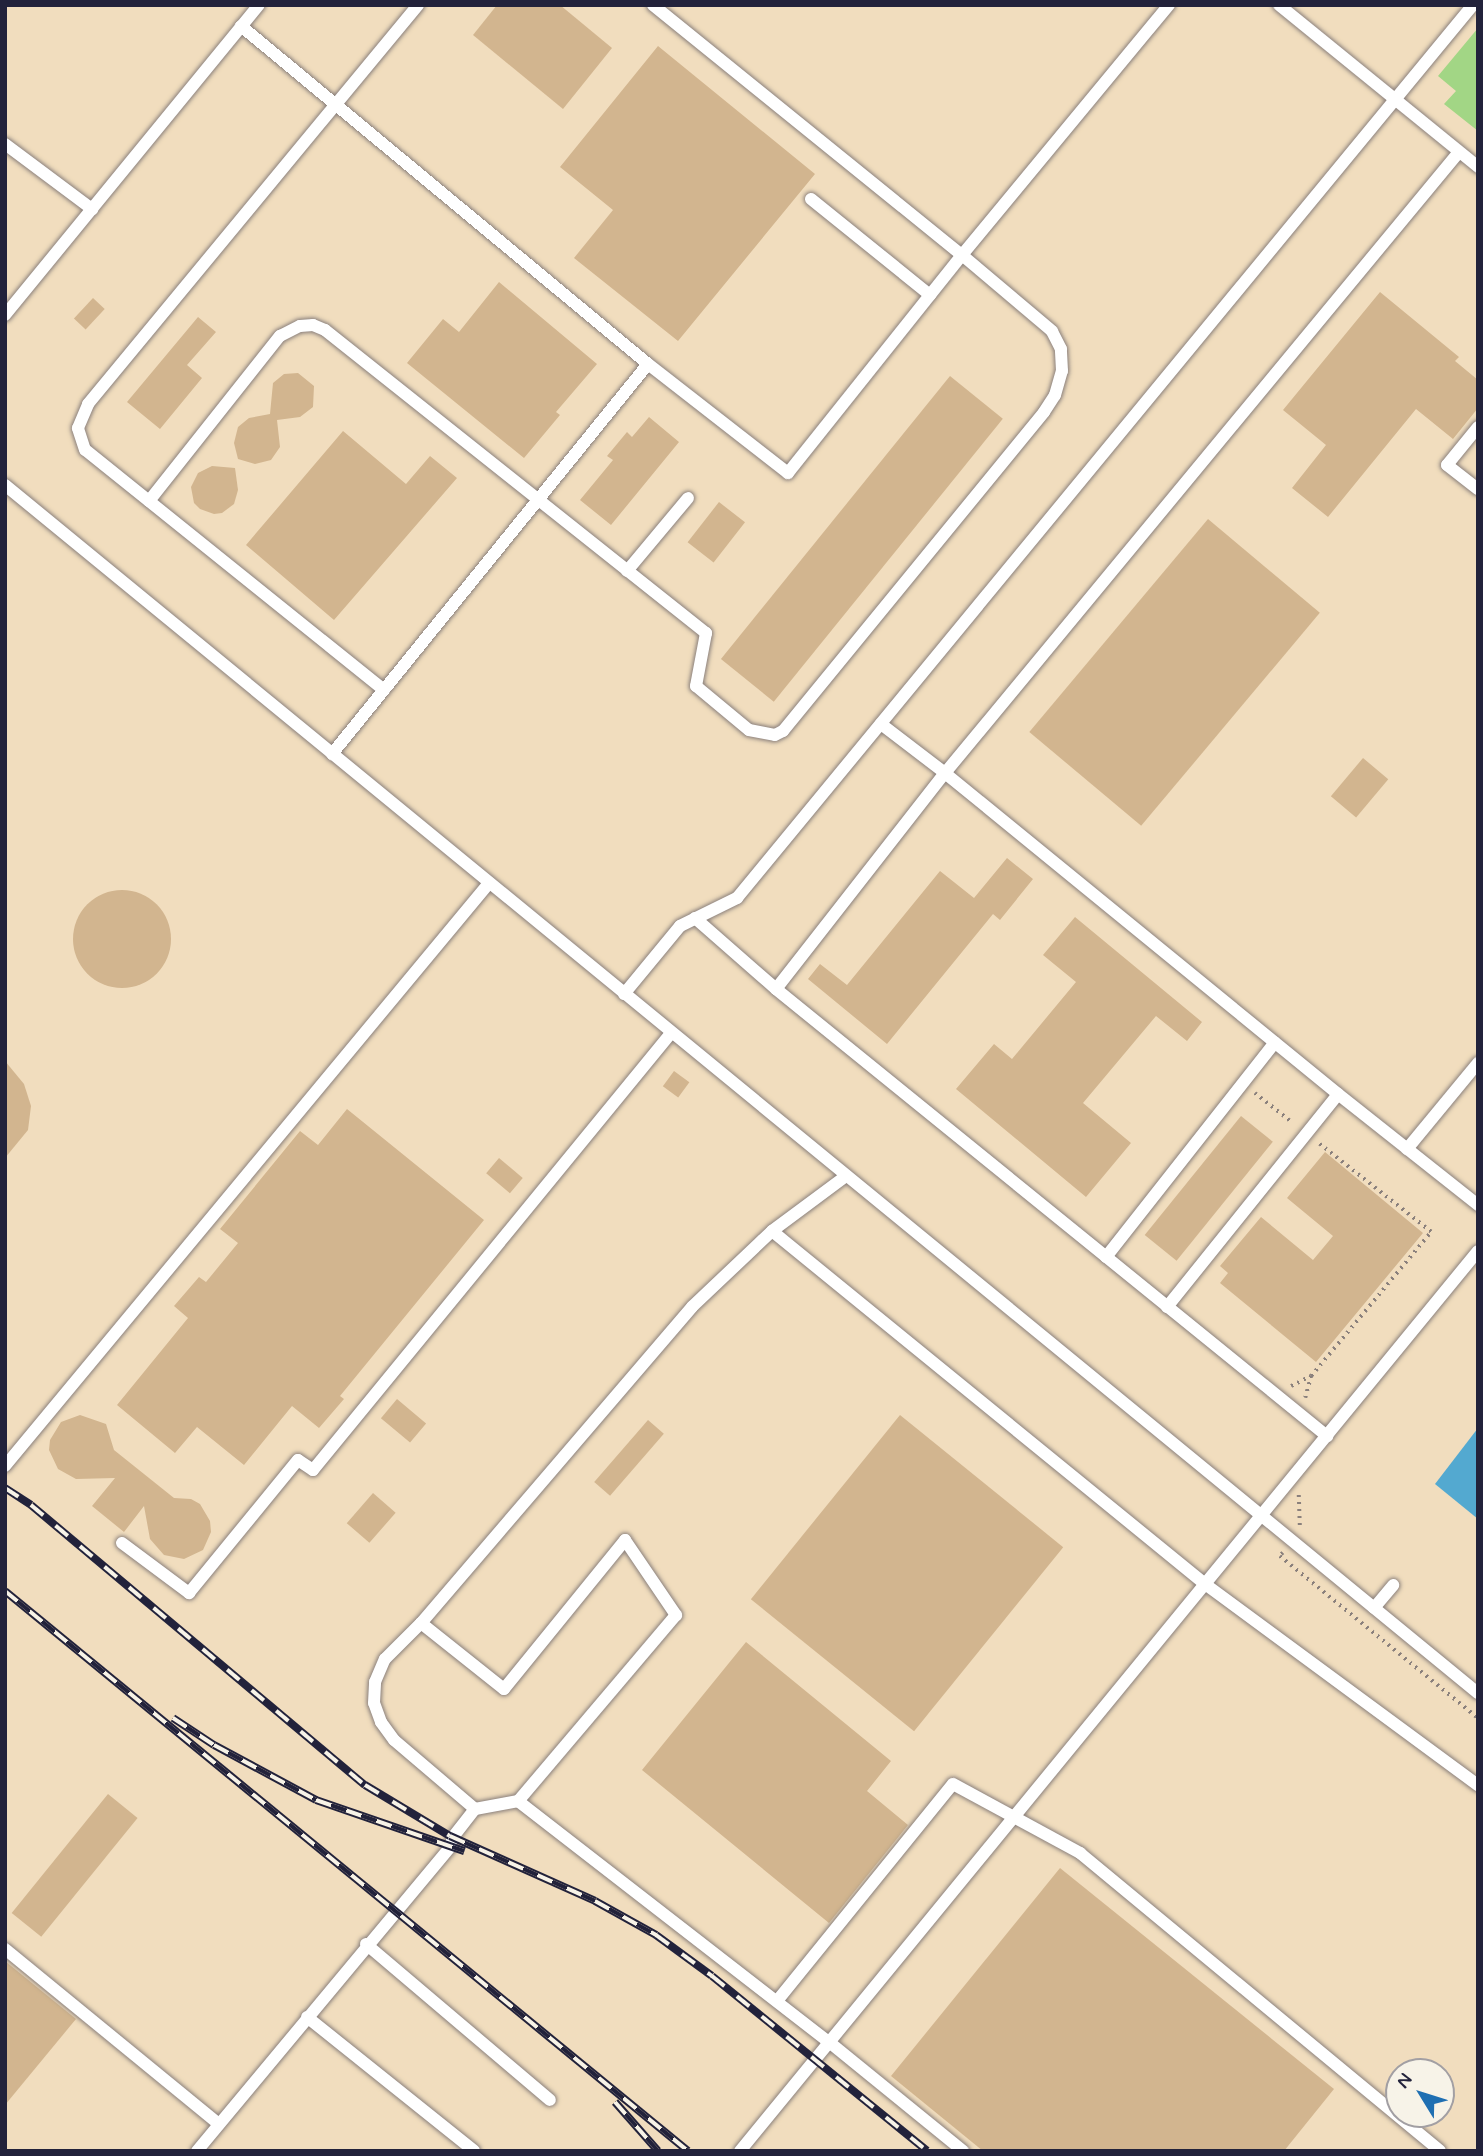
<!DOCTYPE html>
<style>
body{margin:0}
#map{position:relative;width:1483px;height:2156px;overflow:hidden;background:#f1ddbe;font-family:Mynerve,sans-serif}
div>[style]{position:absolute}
.green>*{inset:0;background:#a2d685}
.water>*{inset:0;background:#53a9d0}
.building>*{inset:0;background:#d2b58f;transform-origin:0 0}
.round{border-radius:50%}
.path>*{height:3.5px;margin-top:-1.75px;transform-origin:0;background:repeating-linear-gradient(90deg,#8a807c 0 2px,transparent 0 7px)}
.roads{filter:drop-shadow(0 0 2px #8a807c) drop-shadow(0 0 2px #8a807c)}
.lane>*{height:12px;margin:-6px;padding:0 6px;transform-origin:6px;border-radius:6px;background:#fff}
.rail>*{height:8px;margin-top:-4px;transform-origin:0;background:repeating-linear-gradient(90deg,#f7f3e8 0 16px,#22223b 0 32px);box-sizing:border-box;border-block:2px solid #22223b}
span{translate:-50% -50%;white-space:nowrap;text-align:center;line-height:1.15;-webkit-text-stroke:5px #f7f3e8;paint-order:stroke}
.frame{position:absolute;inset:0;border:7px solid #22223b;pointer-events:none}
.north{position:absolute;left:1385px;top:2058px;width:70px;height:70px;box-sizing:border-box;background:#f7f3e8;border:2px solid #a29fa3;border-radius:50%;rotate:308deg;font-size:19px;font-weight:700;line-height:28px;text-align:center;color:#22223b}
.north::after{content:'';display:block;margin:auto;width:24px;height:32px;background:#1f6fb2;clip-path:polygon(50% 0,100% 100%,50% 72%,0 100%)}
</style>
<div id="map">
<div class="green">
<i style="clip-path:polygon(1478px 28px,1478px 131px,1444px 104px,1456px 91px,1438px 76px)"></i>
</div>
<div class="water">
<i style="clip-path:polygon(1478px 1428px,1478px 1519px,1435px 1484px)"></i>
</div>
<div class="building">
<i style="clip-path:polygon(497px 5px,560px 5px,612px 48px,563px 109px,473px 35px)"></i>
<i style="clip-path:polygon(658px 46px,815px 174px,678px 341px,574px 258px,613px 210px,560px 167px)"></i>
<i style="clip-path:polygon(499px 282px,597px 364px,556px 412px,560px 415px,524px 458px,407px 363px,443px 319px,459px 332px)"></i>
<i style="clip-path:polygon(1380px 292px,1459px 357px,1455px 361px,1478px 380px,1478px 408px,1453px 439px,1416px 409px,1328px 517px,1292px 488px,1326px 445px,1283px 410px)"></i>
<i style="left:93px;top:298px;width:16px;height:28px;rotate:43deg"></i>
<i style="clip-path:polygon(198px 317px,216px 332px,187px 365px,202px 378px,160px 429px,127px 402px)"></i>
<i style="clip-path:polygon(298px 373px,314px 386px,313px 407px,300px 417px,277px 420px,280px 447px,271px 460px,255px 464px,238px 459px,234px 443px,238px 427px,249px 418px,270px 414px,273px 383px,284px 374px)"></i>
<i style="left:950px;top:376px;width:68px;height:364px;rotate:39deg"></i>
<i style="clip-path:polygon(649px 417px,679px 442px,611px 525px,580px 500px,613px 460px,607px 456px,627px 432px,632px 437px)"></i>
<i style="clip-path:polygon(343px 431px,406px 484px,430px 456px,457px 478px,334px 620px,246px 545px)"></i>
<i style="clip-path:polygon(212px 466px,235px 468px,238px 490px,234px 504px,222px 513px,214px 514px,200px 509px,194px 503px,191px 487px,198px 473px)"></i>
<i style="left:719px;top:502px;width:33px;height:51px;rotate:38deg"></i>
<i style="left:1208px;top:519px;width:146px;height:278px;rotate:40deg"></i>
<i style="left:1363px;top:758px;width:33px;height:50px;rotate:40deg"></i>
<i style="clip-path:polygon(1007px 858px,1033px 879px,1000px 920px,993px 914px,887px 1044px,808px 979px,820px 964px,847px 985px,940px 871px,974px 898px)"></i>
<i class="round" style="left:73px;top:890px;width:98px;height:98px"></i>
<i style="clip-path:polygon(1075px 917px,1202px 1022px,1187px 1041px,1156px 1016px,1083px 1103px,1131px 1143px,1086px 1197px,956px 1089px,994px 1044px,1012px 1059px,1076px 982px,1043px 955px)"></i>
<i style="clip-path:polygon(5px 1061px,24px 1084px,31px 1106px,28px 1130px,5px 1158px)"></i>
<i style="left:674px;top:1071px;width:19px;height:19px;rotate:36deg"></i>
<i style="clip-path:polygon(347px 1109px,484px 1220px,340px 1396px,344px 1399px,319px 1428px,292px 1406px,244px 1465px,197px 1427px,175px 1453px,117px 1405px,188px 1318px,174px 1306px,199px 1277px,206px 1282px,238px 1243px,220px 1229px,300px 1131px,318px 1145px)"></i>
<i style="left:1241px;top:1116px;width:41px;height:153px;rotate:39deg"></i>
<i style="clip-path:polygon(1325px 1152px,1423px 1233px,1316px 1362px,1220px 1283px,1228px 1273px,1220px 1266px,1261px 1217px,1313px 1260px,1333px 1236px,1287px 1198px)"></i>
<i style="left:499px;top:1158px;width:31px;height:20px;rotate:40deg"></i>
<i style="left:397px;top:1399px;width:38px;height:25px;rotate:40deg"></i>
<i style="clip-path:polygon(80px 1415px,106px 1424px,114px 1450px,174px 1498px,191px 1499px,200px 1504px,210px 1521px,211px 1532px,203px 1550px,184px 1559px,164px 1555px,150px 1539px,144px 1506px,124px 1532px,92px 1506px,115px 1478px,76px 1479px,58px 1469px,49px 1450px,50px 1440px,61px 1422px)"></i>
<i style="left:900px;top:1415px;width:210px;height:237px;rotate:39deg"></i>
<i style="left:648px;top:1420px;width:21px;height:82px;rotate:41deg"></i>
<i style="left:373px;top:1493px;width:30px;height:40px;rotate:41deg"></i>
<i style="clip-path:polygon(746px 1642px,891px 1761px,867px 1791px,908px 1825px,829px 1923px,642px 1770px)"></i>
<i style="left:108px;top:1794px;width:38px;height:153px;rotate:39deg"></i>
<i style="clip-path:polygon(1060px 1868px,1334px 2089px,1284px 2151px,983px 2151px,891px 2076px)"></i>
<i style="clip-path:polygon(5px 1961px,76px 2019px,5px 2105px)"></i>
</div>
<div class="path">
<i style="left:1255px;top:1093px;width:48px;rotate:38.3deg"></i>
<i style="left:1291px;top:1386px;width:22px;rotate:-27deg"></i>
<i style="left:1305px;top:1398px;width:23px;rotate:-75deg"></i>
<i style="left:1311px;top:1376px;width:187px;rotate:-50.2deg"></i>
<i style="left:1431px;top:1232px;width:144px;rotate:-141.8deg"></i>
<i style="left:1299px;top:1495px;width:31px;rotate:88deg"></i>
<i style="left:1283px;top:1553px;width:4px;rotate:135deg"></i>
<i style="left:1280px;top:1556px;width:256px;rotate:39.3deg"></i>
</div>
<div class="roads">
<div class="lane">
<i style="left:653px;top:5px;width:397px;rotate:39deg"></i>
<i style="left:962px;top:255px;width:325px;rotate:-50.4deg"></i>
<i style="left:1279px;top:5px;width:257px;rotate:39.1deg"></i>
<i style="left:241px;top:26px;width:529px;rotate:39.71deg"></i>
<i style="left:648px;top:364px;width:502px;rotate:129.02deg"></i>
<i style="left:5px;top:144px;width:109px;rotate:36.8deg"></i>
<i style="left:811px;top:199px;width:153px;rotate:38.9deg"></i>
<i style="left:5px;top:315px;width:401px;rotate:-50.7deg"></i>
<i style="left:1478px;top:427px;width:49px;rotate:129.2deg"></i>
<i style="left:1447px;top:465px;width:39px;rotate:38deg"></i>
<i style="left:5px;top:485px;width:1905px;rotate:39.36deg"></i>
<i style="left:149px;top:501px;width:211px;rotate:-51.6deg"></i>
<i style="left:280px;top:336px;width:22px;rotate:-27deg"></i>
<i style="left:300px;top:326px;width:13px;rotate:-4deg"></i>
<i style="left:313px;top:325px;width:13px;rotate:23deg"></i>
<i style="left:325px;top:330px;width:487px;rotate:38.5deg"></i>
<i style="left:706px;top:633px;width:54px;rotate:100.7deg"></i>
<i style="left:696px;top:686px;width:69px;rotate:39.7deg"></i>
<i style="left:749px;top:730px;width:26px;rotate:11deg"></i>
<i style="left:775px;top:735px;width:9px;rotate:-27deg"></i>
<i style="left:783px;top:731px;width:412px;rotate:-50.7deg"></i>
<i style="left:1044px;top:412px;width:20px;rotate:-57deg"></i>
<i style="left:1055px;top:395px;width:25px;rotate:-74deg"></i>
<i style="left:1062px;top:371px;width:22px;rotate:-93deg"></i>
<i style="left:1061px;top:349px;width:20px;rotate:-117deg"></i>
<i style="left:1052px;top:331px;width:118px;rotate:-139.8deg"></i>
<i style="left:962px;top:255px;width:279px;rotate:128.6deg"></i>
<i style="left:788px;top:473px;width:177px;rotate:-142.1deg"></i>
<i style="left:627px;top:571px;width:95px;rotate:-50.1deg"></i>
<i style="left:384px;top:690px;width:383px;rotate:-141.2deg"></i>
<i style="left:85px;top:450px;width:23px;rotate:-108deg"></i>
<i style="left:78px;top:428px;width:26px;rotate:-67deg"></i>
<i style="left:88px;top:404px;width:518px;rotate:-50.41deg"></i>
<i style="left:695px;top:918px;width:108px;rotate:41.2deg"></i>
<i style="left:776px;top:989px;width:274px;rotate:-52deg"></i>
<i style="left:945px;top:773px;width:81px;rotate:-142.6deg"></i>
<i style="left:776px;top:989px;width:710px;rotate:39.05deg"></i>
<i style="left:624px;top:994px;width:88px;rotate:-50.5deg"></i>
<i style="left:680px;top:926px;width:64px;rotate:-26.2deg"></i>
<i style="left:737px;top:898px;width:1157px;rotate:-50.51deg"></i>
<i style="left:1338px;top:1094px;width:507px;rotate:-140.76deg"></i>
<i style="left:945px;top:773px;width:806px;rotate:-50.39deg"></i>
<i style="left:1407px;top:1149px;width:112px;rotate:-50.5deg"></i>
<i style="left:846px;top:1176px;width:92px;rotate:143.4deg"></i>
<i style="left:772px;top:1231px;width:110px;rotate:136.5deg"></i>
<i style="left:692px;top:1307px;width:416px;rotate:130.6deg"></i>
<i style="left:421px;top:1623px;width:106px;rotate:38.5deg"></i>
<i style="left:504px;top:1689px;width:192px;rotate:-50.9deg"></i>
<i style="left:625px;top:1540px;width:91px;rotate:55.8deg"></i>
<i style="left:676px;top:1615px;width:244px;rotate:130.3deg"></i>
<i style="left:518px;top:1801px;width:393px;rotate:37.8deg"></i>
<i style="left:829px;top:2042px;width:173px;rotate:39.1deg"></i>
<i style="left:772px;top:1231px;width:559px;rotate:39.19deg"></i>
<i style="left:1205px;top:1584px;width:339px;rotate:36.4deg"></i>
<i style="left:1106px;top:1257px;width:273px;rotate:-51.8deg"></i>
<i style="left:1167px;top:1307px;width:273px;rotate:-51.2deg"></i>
<i style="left:1338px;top:1094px;width:179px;rotate:38.4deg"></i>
<i style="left:5px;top:1466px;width:758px;rotate:-50.3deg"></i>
<i style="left:122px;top:1543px;width:84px;rotate:36.7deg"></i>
<i style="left:189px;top:1593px;width:172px;rotate:-50.7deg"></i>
<i style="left:298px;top:1460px;width:18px;rotate:34deg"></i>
<i style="left:313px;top:1470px;width:565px;rotate:-50.67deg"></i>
<i style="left:1374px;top:1608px;width:30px;rotate:-50deg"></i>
<i style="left:475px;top:1809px;width:44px;rotate:-10.5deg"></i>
<i style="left:366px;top:1944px;width:241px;rotate:40.3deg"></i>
<i style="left:5px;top:1949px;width:276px;rotate:39.3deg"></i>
<i style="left:777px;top:2001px;width:279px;rotate:-51deg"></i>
<i style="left:953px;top:1784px;width:145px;rotate:28.5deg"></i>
<i style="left:1080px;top:1853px;width:467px;rotate:39.6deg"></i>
<i style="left:307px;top:2017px;width:214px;rotate:38.7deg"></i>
<i style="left:197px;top:2151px;width:396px;rotate:-50.2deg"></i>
<i style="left:450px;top:1847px;width:10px;rotate:-73deg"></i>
<i style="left:453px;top:1837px;width:36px;rotate:-52deg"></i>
<i style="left:475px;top:1809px;width:106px;rotate:-139.6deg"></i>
<i style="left:394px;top:1740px;width:22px;rotate:-126deg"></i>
<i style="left:381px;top:1722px;width:20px;rotate:-110deg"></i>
<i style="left:374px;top:1703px;width:21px;rotate:-87deg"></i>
<i style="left:375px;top:1682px;width:25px;rotate:-67deg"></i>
<i style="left:385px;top:1659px;width:51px;rotate:-45deg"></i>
<i style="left:740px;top:2151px;width:1164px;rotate:-50.65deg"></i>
</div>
</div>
<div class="rail">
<i style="left:5px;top:1488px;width:31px;rotate:33deg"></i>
<i style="left:31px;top:1505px;width:436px;rotate:40deg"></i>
<i style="left:365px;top:1785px;width:99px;rotate:31deg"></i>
<i style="left:450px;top:1836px;width:159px;rotate:24.1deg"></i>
<i style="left:595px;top:1901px;width:70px;rotate:29.1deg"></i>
<i style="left:656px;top:1935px;width:69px;rotate:36.2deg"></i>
<i style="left:712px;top:1976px;width:277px;rotate:39.1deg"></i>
<i style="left:5px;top:1591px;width:883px;rotate:39.35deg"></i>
<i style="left:173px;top:1718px;width:49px;rotate:33.4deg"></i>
<i style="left:214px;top:1745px;width:116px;rotate:28.3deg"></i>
<i style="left:316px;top:1800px;width:157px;rotate:19deg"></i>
<i style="left:615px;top:2102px;width:65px;rotate:48.7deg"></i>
</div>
<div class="frame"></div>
<div class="north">N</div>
</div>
